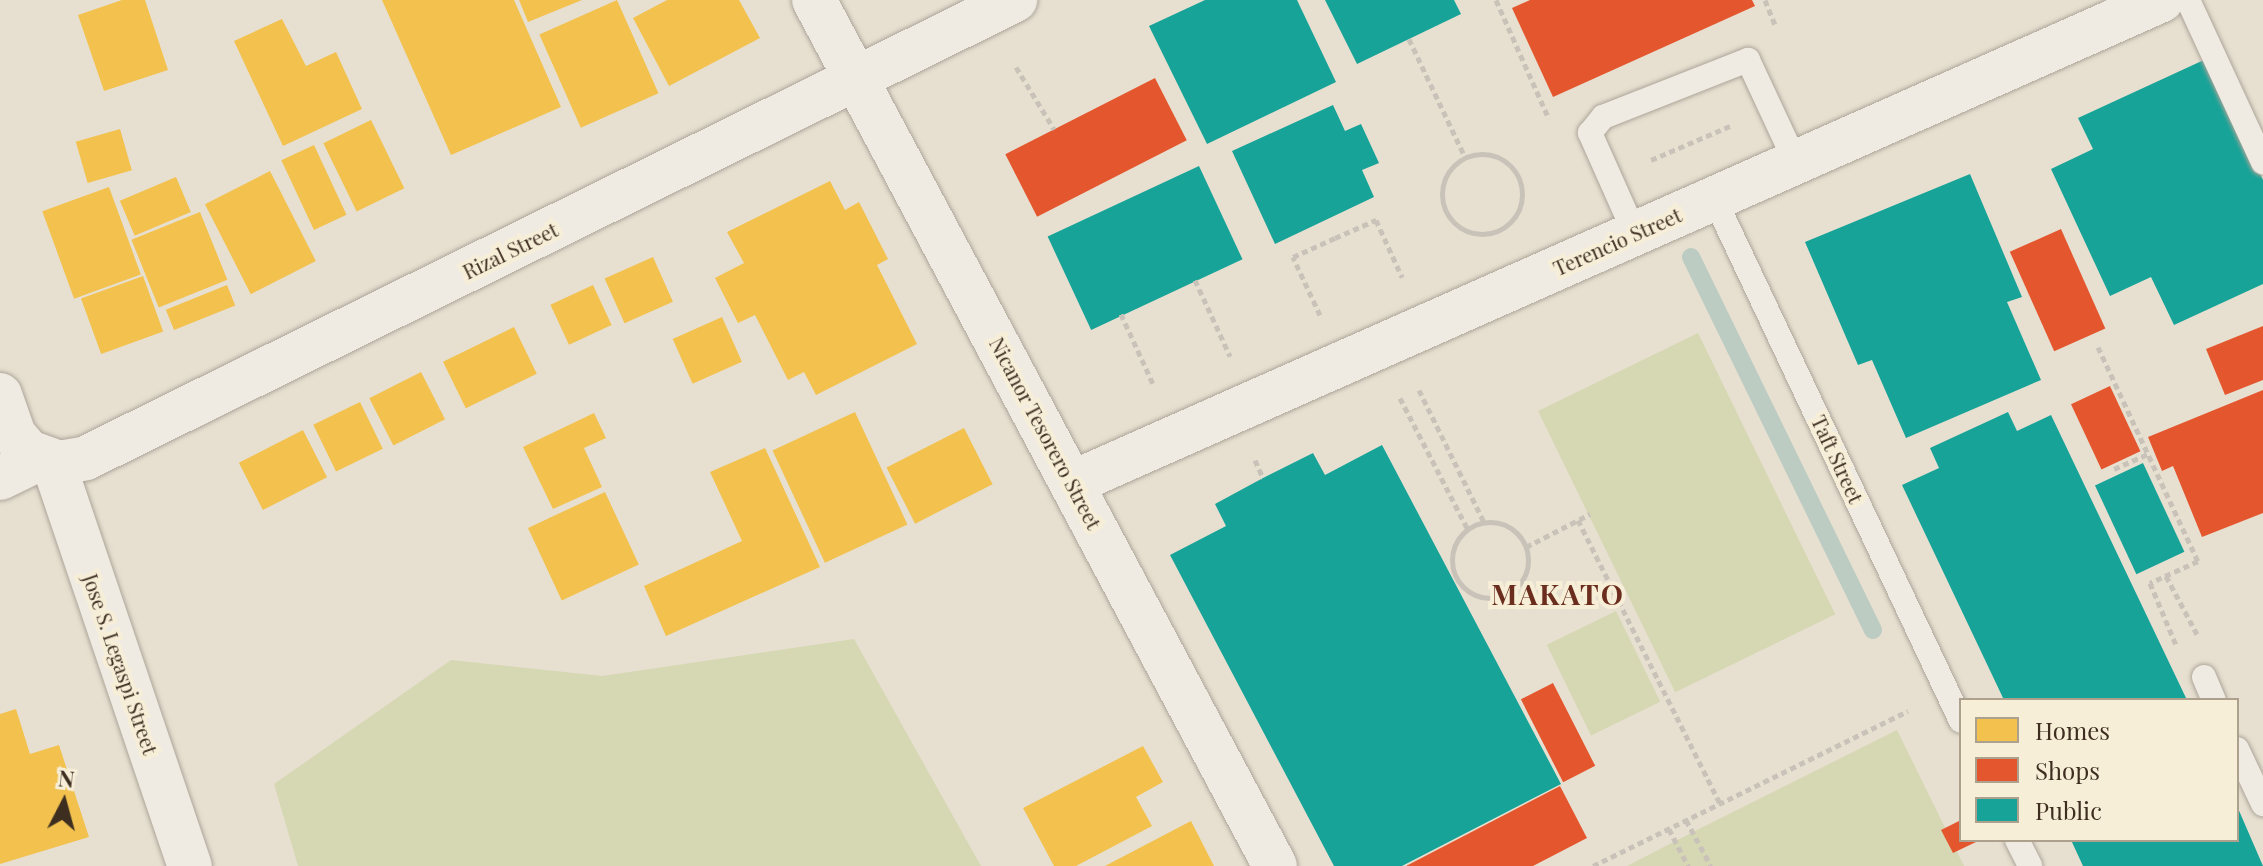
<!DOCTYPE html>
<style>
body{margin:0}
#map{position:relative;width:2263px;height:866px;overflow:hidden;background:#e7e0d1;font-family:"Playfair Display",serif}
div>[style]{position:absolute}
.green>*{inset:0;background:#d6d7b3;transform-origin:0 0}
.homes>*{inset:0;background:#f2c14e;transform-origin:0 0}
.shops>*{inset:0;background:#e4572e;transform-origin:0 0}
.public>*{inset:0;background:#17a398;transform-origin:0 0}
.stream>*{height:18px;margin:-9px;padding:0 9px;transform-origin:9px;border-radius:9px;background:#bcccc2}
.path>*{height:5px;margin-top:-2.5px;transform-origin:0;background:repeating-linear-gradient(90deg,#c8c2b9 0 6px,transparent 0 10px)}
.path>.ring{margin:-2.5px;padding:0;box-sizing:content-box;background:none;border:5px solid #c8c2b9;border-radius:50%}
.roads{filter:drop-shadow(0 0 2px #ada599) drop-shadow(0 0 2px #ada599)}
.lane>*{height:24px;margin:-12px;padding:0 12px;transform-origin:12px;border-radius:12px;background:#efebe3}
.street>*{height:44px;margin:-22px;padding:0 22px;transform-origin:22px;border-radius:22px;background:#efebe3}
.secondary>*{height:44px;margin:-22px;padding:0 22px;transform-origin:22px;border-radius:22px;background:#efebe3}
span{translate:-50% -50%;white-space:nowrap;text-align:center;line-height:1.15;-webkit-text-stroke:8px #f7eed8;paint-order:stroke}
.street-label{font-size:20px;color:#3d2e20}
.district-label{font-size:28px;color:#6b2e1e;font-weight:700;letter-spacing:2px}
.legend{position:absolute;left:1959px;top:698px;width:280px;height:144px;box-sizing:border-box;background:#f7eed8;border:2px solid #ada18e;margin:0;padding:10px 14px;list-style:none;font-size:24px;color:#3d2e20}
.legend li{display:flex;align-items:center;gap:16px;height:40px}
.legend b{width:40px;border:2px solid #ada18e}
.north{position:absolute;left:24px;top:762px;width:80px;height:80px;-webkit-text-stroke:6px #f7eed8;paint-order:stroke;rotate:6deg;font-size:22px;font-weight:700;line-height:32px;text-align:center;color:#3d2e20}
.north::after{content:'';display:block;margin:auto;width:28px;height:36px;background:#3d2e20;clip-path:polygon(50% 0,100% 100%,50% 72%,0 100%)}
</style>
<div id="map">
<div class="green">
<i style="left:1698px;top:333px;width:313px;height:178px;rotate:64deg"></i>
<i style="left:1616px;top:611px;width:101px;height:77px;rotate:64deg"></i>
<i style="clip-path:polygon(854px 639px,981px 866px,298px 866px,274px 784px,451px 660px,602px 676px)"></i>
<i style="clip-path:polygon(1897px 730px,1964px 866px,1627px 866px,1693px 832px)"></i>
</div>
<div class="homes">
<i style="clip-path:polygon(122px 0,145px 0,168px 70px,104px 91px,78px 15px)"></i>
<i style="clip-path:polygon(382px 0,514px 0,561px 107px,451px 155px)"></i>
<i style="clip-path:polygon(519px 0,582px 0,528px 22px)"></i>
<i style="left:617px;top:0;width:102px;height:85px;rotate:66deg"></i>
<i style="clip-path:polygon(667px 0,739px 0,760px 38px,669px 86px,633px 18px)"></i>
<i style="clip-path:polygon(282px 19px,306px 66px,336px 52px,362px 109px,283px 146px,234px 41px)"></i>
<i style="left:371px;top:120px;width:76px;height:53px;rotate:64deg"></i>
<i style="left:120px;top:129px;width:43px;height:46px;rotate:74deg"></i>
<i style="left:314px;top:145px;width:77px;height:36px;rotate:65deg"></i>
<i style="left:270px;top:171px;width:101px;height:73px;rotate:63deg"></i>
<i style="left:176px;top:177px;width:38px;height:61px;rotate:67deg"></i>
<i style="clip-path:polygon(830px 181px,845px 210px,859px 202px,888px 259px,877px 265px,917px 344px,816px 395px,804px 372px,788px 380px,755px 315px,738px 323px,715px 278px,744px 263px,727px 232px)"></i>
<i style="left:109px;top:187px;width:93px;height:71px;rotate:70deg"></i>
<i style="left:200px;top:212px;width:73px;height:74px;rotate:68deg"></i>
<i style="left:653px;top:257px;width:49px;height:53px;rotate:66deg"></i>
<i style="left:143px;top:276px;width:59px;height:66px;rotate:70deg"></i>
<i style="left:227px;top:285px;width:22px;height:66px;rotate:68deg"></i>
<i style="left:593px;top:285px;width:44px;height:47px;rotate:65deg"></i>
<i style="left:722px;top:317px;width:49px;height:54px;rotate:66deg"></i>
<i style="left:514px;top:327px;width:52px;height:79px;rotate:64deg"></i>
<i style="left:421px;top:372px;width:53px;height:58px;rotate:63deg"></i>
<i style="left:360px;top:402px;width:52px;height:52px;rotate:64deg"></i>
<i style="left:855px;top:412px;width:124px;height:91px;rotate:65deg"></i>
<i style="clip-path:polygon(594px 413px,606px 438px,584px 448px,602px 487px,553px 509px,523px 447px)"></i>
<i style="left:964px;top:428px;width:63px;height:87px;rotate:63deg"></i>
<i style="left:303px;top:430px;width:53px;height:72px;rotate:63deg"></i>
<i style="clip-path:polygon(765px 448px,820px 567px,666px 636px,644px 586px,742px 541px,710px 472px)"></i>
<i style="left:605px;top:492px;width:80px;height:85px;rotate:65deg"></i>
<i style="clip-path:polygon(16px 709px,30px 754px,59px 745px,89px 837px,0 864px,0 714px)"></i>
<i style="clip-path:polygon(1143px 746px,1163px 782px,1136px 797px,1152px 826px,1076px 866px,1054px 866px,1023px 808px)"></i>
<i style="clip-path:polygon(1191px 821px,1214px 866px,1105px 866px)"></i>
</div>
<div class="shops">
<i style="clip-path:polygon(1530px 0,1752px 0,1755px 6px,1553px 97px,1512px 8px)"></i>
<i style="left:1155px;top:78px;width:70px;height:168px;rotate:63deg"></i>
<i style="left:2061px;top:229px;width:109px;height:56px;rotate:66deg"></i>
<i style="clip-path:polygon(2263px 326px,2263px 380px,2225px 395px,2206px 349px)"></i>
<i style="left:2110px;top:386px;width:72px;height:43px;rotate:65deg"></i>
<i style="clip-path:polygon(2263px 390px,2263px 513px,2202px 537px,2173px 466px,2162px 471px,2148px 437px)"></i>
<i style="left:1553px;top:683px;width:93px;height:36px;rotate:63deg"></i>
<i style="clip-path:polygon(1560px 786px,1587px 838px,1533px 866px,1406px 866px)"></i>
<i style="clip-path:polygon(1961px 820px,1961px 840px,1976px 842px,1953px 853px,1941px 830px)"></i>
</div>
<div class="public">
<i style="clip-path:polygon(1205px 0,1297px 0,1336px 82px,1207px 144px,1149px 26px)"></i>
<i style="clip-path:polygon(1325px 0,1454px 0,1461px 14px,1357px 64px)"></i>
<i style="clip-path:polygon(2206px 59px,2263px 180px,2263px 284px,2174px 325px,2151px 277px,2110px 296px,2051px 169px,2093px 149px,2078px 118px)"></i>
<i style="clip-path:polygon(1333px 105px,1345px 131px,1361px 124px,1379px 163px,1362px 170px,1374px 197px,1275px 244px,1232px 151px)"></i>
<i style="left:1199px;top:166px;width:103px;height:167px;rotate:65deg"></i>
<i style="clip-path:polygon(1970px 174px,2022px 297px,2007px 302px,2041px 380px,1906px 438px,1872px 360px,1858px 365px,1805px 242px)"></i>
<i style="clip-path:polygon(2008px 412px,2017px 431px,2051px 415px,2187px 700px,2004px 700px,1902px 485px,1939px 468px,1930px 448px)"></i>
<i style="clip-path:polygon(1382px 445px,1561px 784px,1402px 866px,1334px 866px,1170px 555px,1226px 526px,1215px 504px,1263px 478px,1313px 453px,1325px 475px)"></i>
<i style="left:2143px;top:463px;width:98px;height:53px;rotate:65deg"></i>
<i style="clip-path:polygon(2237px 806px,2263px 866px,2083px 866px,2071px 840px,2237px 840px)"></i>
</div>
<div class="stream">
<i style="left:1691px;top:257px;width:415px;rotate:64deg"></i>
</div>
<div class="path">
<i style="left:1496px;top:0;width:130px;rotate:66deg"></i>
<i style="left:1765px;top:0;width:27px;rotate:68deg"></i>
<i style="left:1409px;top:39px;width:131px;rotate:64.6deg"></i>
<i style="left:1016px;top:67px;width:73px;rotate:58.5deg"></i>
<i class="ring" style="left:1442px;top:154px;width:75px;height:75px"></i>
<i style="left:1651px;top:160px;width:86px;rotate:-23.3deg"></i>
<i style="left:1195px;top:280px;width:84px;rotate:65.3deg"></i>
<i style="left:1121px;top:314px;width:79px;rotate:65.4deg"></i>
<i style="left:1320px;top:315px;width:64px;rotate:-115deg"></i>
<i style="left:1293px;top:257px;width:46px;rotate:-24.3deg"></i>
<i style="left:1335px;top:238px;width:45px;rotate:-23.7deg"></i>
<i style="left:1376px;top:220px;width:63px;rotate:65.5deg"></i>
<i style="left:2098px;top:347px;width:236px;rotate:65deg"></i>
<i style="left:2198px;top:561px;width:53px;rotate:155.4deg"></i>
<i style="left:2150px;top:583px;width:67px;rotate:67.2deg"></i>
<i style="left:1419px;top:390px;width:147px;rotate:63.8deg"></i>
<i style="left:1400px;top:398px;width:146px;rotate:62.7deg"></i>
<i style="left:1255px;top:460px;width:20px;rotate:66deg"></i>
<i style="left:2114px;top:469px;width:37px;rotate:-24deg"></i>
<i style="left:1578px;top:520px;width:317px;rotate:63.4deg"></i>
<i class="ring" style="left:1452px;top:522px;width:71px;height:71px"></i>
<i style="left:1526px;top:547px;width:72px;rotate:-27.3deg"></i>
<i style="left:2166px;top:576px;width:66px;rotate:61.9deg"></i>
<i style="left:1686px;top:820px;width:52px;rotate:61.5deg"></i>
<i style="left:1669px;top:829px;width:42px;rotate:62.8deg"></i>
<i style="left:1593px;top:866px;width:351px;rotate:-26.2deg"></i>
</div>
<div class="roads">
<div class="lane">
<i style="left:2188px;top:0;width:179px;rotate:65.2deg"></i>
<i style="left:1714px;top:198px;width:578px;rotate:64.72deg"></i>
<i style="left:1635px;top:234px;width:111px;rotate:-114deg"></i>
<i style="left:1590px;top:133px;width:21px;rotate:-51deg"></i>
<i style="left:1603px;top:117px;width:156px;rotate:-21.5deg"></i>
<i style="left:1748px;top:60px;width:114px;rotate:65deg"></i>
<i style="left:2204px;top:677px;width:25px;rotate:67deg"></i>
<i style="left:2237px;top:749px;width:61px;rotate:64.7deg"></i>
<i style="left:2017px;top:840px;width:29px;rotate:63deg"></i>
</div>
<div class="street">
<i style="left:814px;top:0;width:981px;rotate:61.97deg"></i>
<i style="left:53px;top:462px;width:427px;rotate:71.3deg"></i>
<i style="left:1072px;top:483px;width:1192px;rotate:-23.9deg"></i>
</div>
<div class="secondary">
<i style="left:0;top:395px;width:42px;rotate:70.7deg"></i>
<i style="left:14px;top:435px;width:23px;rotate:49deg"></i>
<i style="left:29px;top:452px;width:32px;rotate:20deg"></i>
<i style="left:59px;top:463px;width:27px;rotate:-10deg"></i>
<i style="left:86px;top:458px;width:1036px;rotate:-26.24deg"></i>
<i style="left:0;top:478px;width:46px;rotate:-26deg"></i>
</div>
</div>
<div class="street-label">
<span style="left:1617px;top:241px;rotate:-24deg">Terencio Street</span>
<span style="left:510px;top:250px;rotate:-26deg">Rizal Street</span>
<span style="left:1046px;top:433px;rotate:62deg">Nicanor Tesorero Street</span>
<span style="left:1838px;top:459px;rotate:65deg">Taft Street</span>
<span style="left:121px;top:664px;rotate:71deg">Jose S. Legaspi Street</span>
</div>
<div class="district-label">
<span style="left:1558px;top:594px">MAKATO</span>
</div>
<ul class="legend">
<li><b style="height:22px;background:#f2c14e"></b>Homes</li>
<li><b style="height:22px;background:#e4572e"></b>Shops</li>
<li><b style="height:22px;background:#17a398"></b>Public</li>
</ul>
<div class="north">N</div>
</div>
